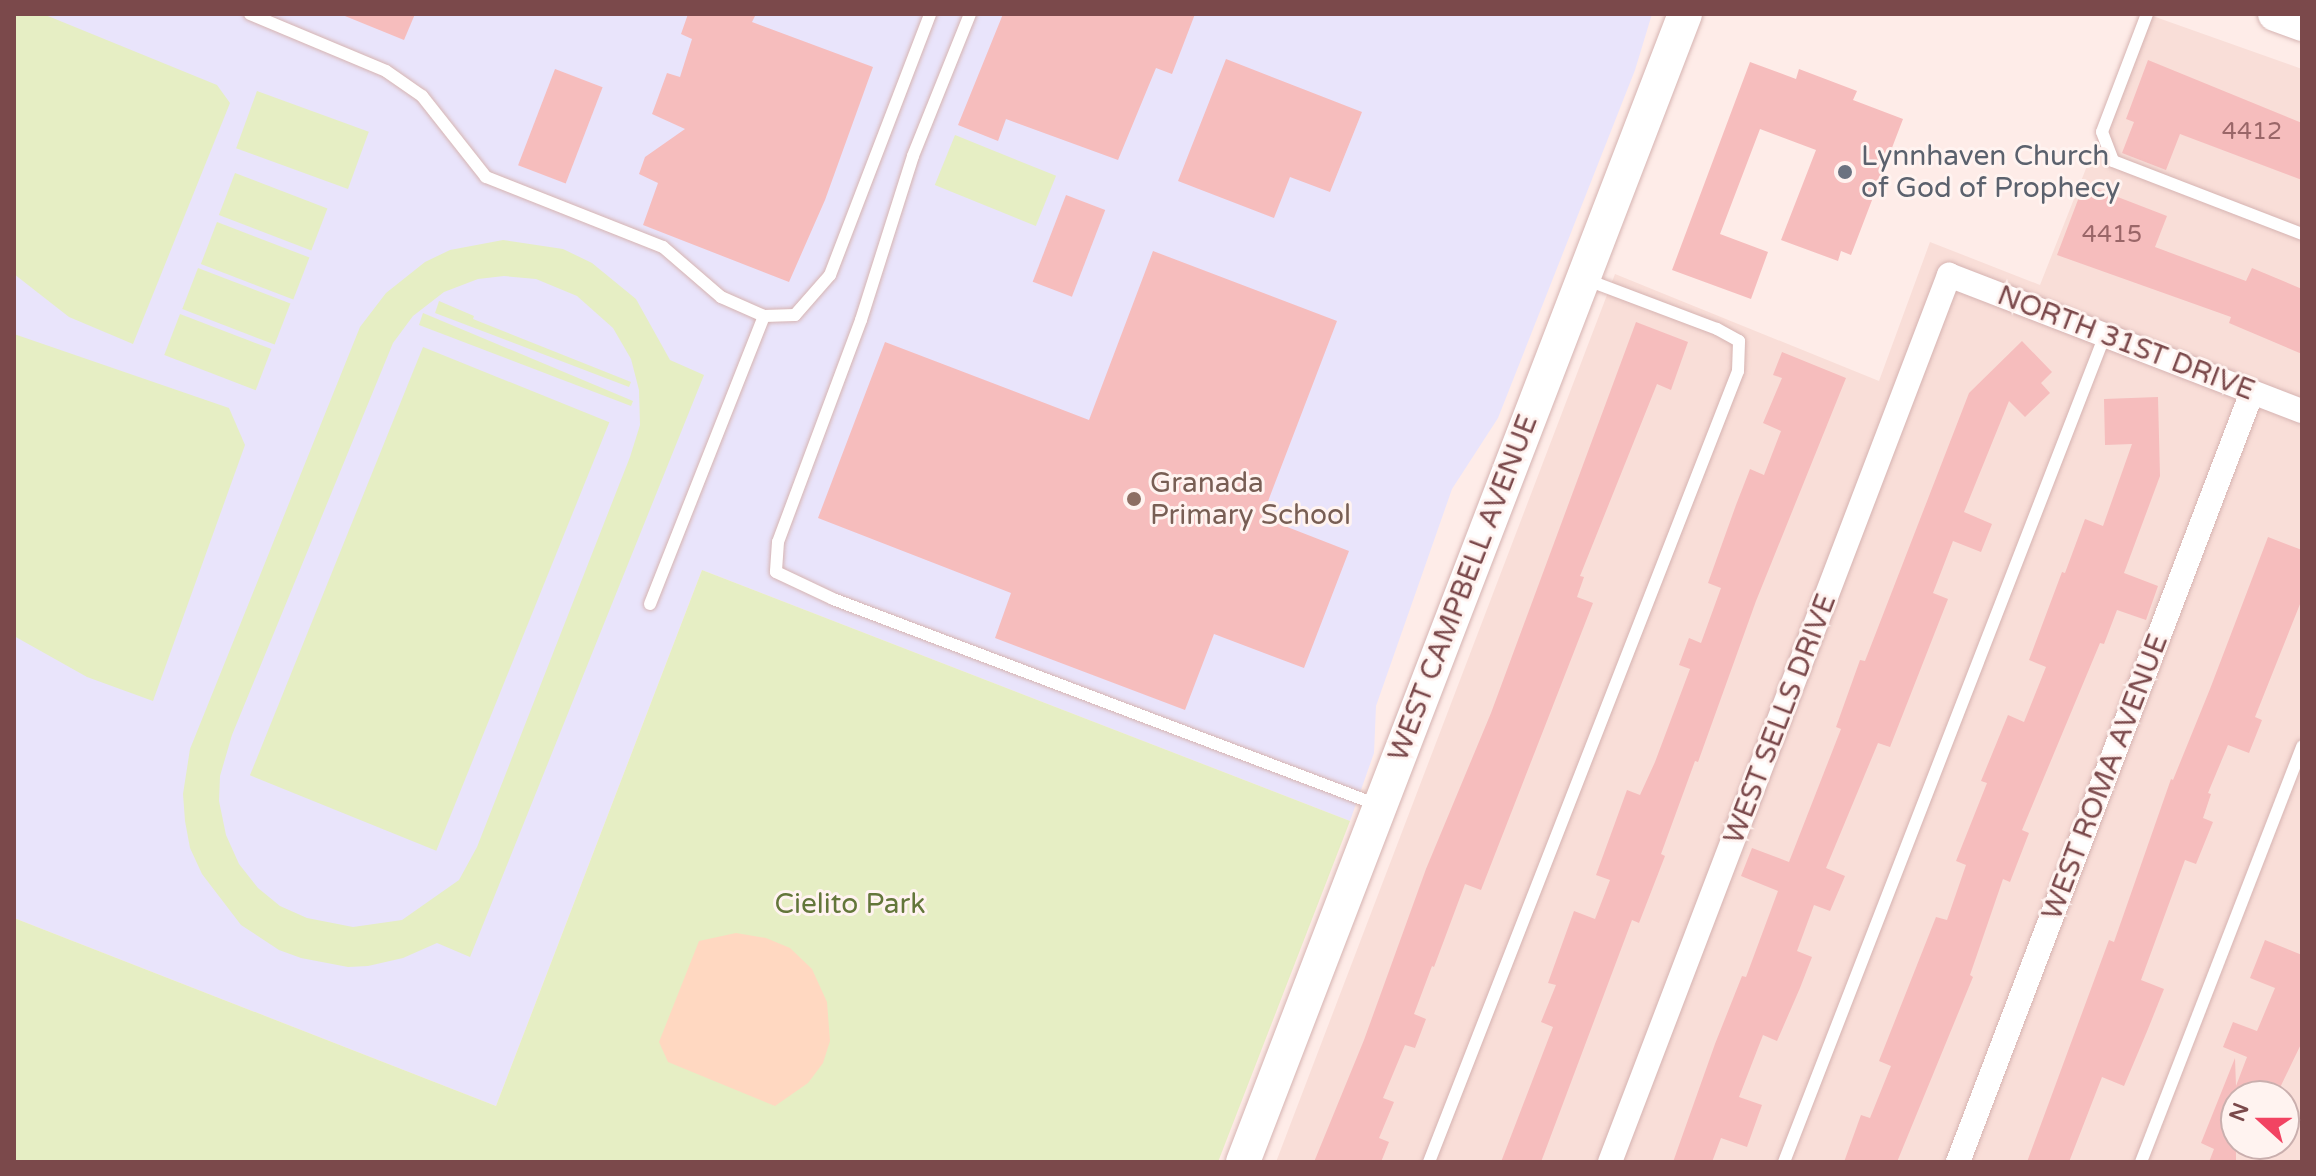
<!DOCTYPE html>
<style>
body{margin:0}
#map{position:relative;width:2316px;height:1176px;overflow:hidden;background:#feece8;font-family:"Varela Round",sans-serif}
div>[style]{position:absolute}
.residential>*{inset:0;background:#f9ded8}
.education>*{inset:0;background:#e9e4fb}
.green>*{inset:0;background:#e6eec4;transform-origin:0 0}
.sand>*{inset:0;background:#ffd8c1}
.building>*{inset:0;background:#f6bdbd;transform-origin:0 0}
.roads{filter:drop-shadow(0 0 2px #d6b4b2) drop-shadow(0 0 2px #d6b4b2)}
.lane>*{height:12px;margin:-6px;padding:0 6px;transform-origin:6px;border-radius:6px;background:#fff}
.street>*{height:24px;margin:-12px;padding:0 12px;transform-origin:12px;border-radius:12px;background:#fff}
.secondary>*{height:34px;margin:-17px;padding:0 17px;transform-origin:17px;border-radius:17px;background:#fff}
.dots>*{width:22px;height:22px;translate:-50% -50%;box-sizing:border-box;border:4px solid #fff3f0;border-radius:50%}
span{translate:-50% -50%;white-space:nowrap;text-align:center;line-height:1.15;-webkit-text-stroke:6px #fff3f0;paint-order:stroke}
.number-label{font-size:24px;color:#9a6668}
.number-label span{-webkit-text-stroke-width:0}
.worship-label{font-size:28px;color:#5b616d}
.left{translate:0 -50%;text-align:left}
.street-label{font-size:28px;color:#7b494b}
.education-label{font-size:28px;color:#785e54}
.park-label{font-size:28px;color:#63763a}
.frame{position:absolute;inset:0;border:16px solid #7b494b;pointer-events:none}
.north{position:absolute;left:2220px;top:1080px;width:80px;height:80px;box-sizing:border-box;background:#fff3f0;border:2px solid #caafae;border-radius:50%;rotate:291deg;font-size:22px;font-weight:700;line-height:32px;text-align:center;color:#7b494b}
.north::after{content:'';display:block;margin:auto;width:28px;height:36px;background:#f24362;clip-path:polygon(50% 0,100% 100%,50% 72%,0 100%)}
</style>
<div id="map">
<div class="residential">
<i style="clip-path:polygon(evenodd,2147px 14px,2302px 69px,2302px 1162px,1276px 1162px,1615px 274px,1879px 381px,1930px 242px,2040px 285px,2147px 14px,2236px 1096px,2284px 1096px,2284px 1144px,2236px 1144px,2236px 1096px)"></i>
</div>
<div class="education">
<i style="clip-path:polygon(14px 14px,1652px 14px,1635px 70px,1498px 418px,1452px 489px,1376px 706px,1374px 753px,1350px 821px,702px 570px,496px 1106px,14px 918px)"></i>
</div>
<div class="green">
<i style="clip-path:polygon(14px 14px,43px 14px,217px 85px,230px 103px,133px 344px,69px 317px,14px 274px)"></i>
<i style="left:257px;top:91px;width:119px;height:61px;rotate:20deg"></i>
<i style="left:955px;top:135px;width:109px;height:54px;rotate:22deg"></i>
<i style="left:235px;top:173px;width:99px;height:45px;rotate:21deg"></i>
<i style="left:217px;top:222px;width:99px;height:45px;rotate:21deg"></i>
<i style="clip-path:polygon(evenodd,503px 240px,563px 249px,592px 263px,636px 299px,670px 360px,704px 375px,470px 957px,437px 943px,403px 958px,368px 966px,348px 967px,301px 958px,279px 950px,241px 925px,202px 874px,190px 848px,185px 821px,183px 794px,190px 749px,360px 327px,386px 293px,425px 262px,450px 250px,503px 240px,504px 276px,536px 279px,577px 296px,613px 328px,631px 359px,639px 390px,640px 425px,630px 457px,477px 847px,459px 880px,402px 920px,353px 927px,307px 918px,280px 906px,258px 888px,239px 864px,226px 835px,219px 801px,220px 776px,232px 735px,393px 343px,413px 316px,444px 292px,478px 279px,504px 276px)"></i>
<i style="left:198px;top:268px;width:99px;height:44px;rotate:21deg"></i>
<i style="clip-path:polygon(439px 301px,474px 316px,473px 319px,631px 382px,629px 387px,435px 313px)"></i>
<i style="clip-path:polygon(423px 313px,633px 401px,631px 406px,419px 325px)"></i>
<i style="left:180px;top:314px;width:98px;height:44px;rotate:21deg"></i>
<i style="clip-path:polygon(14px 334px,229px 408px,245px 445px,153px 701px,87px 677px,14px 636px)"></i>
<i style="left:423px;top:347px;width:201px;height:462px;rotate:22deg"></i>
<i style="clip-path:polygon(702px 570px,1350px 821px,1218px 1162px,14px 1162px,14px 918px,496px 1106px)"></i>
</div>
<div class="sand">
<i style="clip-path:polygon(736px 933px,766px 938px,790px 948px,812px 969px,827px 1002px,830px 1041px,823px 1063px,808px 1083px,775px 1106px,668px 1062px,659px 1042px,699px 941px)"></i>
</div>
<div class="building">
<i style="clip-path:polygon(340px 14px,415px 14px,404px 40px)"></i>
<i style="clip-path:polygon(688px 14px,756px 14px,752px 22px,873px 67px,825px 200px,789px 282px,643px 225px,658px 183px,639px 174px,645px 157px,685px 129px,652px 114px,667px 73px,680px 77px,692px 39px,681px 34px)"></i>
<i style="clip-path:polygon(1003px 14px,1195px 14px,1172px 74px,1156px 68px,1118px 160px,1006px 119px,998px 141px,958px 125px)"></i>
<i style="clip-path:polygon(1226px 59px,1362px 112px,1330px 192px,1290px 177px,1274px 218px,1178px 181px)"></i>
<i style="clip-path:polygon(2148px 60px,2302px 123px,2302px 180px,2180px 134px,2166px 170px,2122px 153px,2134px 122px,2126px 119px)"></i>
<i style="clip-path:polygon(1750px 62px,1796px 79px,1799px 69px,1857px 91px,1853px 100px,1903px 119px,1851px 255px,1841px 251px,1838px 261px,1781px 240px,1816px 150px,1760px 129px,1720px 234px,1768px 252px,1751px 299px,1672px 270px)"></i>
<i style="left:555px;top:69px;width:51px;height:103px;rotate:21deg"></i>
<i style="clip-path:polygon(2084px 184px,2167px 216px,2155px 247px,2246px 281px,2252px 268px,2302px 289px,2302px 354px,2229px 323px,2231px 317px,2057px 255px)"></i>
<i style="left:1066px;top:195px;width:42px;height:93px;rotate:21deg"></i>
<i style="clip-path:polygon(1153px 251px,1337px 321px,1262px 517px,1349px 551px,1304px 668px,1214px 634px,1185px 710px,995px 638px,1011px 593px,818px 518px,885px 342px,1089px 420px)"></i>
<i style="clip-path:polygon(1636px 322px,1688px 342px,1671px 390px,1657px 384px,1580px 576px,1584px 577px,1577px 597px,1593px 603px,1481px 890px,1465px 884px,1434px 967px,1432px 966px,1414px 1014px,1426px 1019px,1415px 1048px,1405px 1045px,1383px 1098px,1394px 1102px,1379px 1138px,1389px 1142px,1381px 1162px,1314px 1162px,1364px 1040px,1426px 869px,1491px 713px)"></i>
<i style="clip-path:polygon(2022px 341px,2052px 372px,2041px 383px,2050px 393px,2025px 417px,2009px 401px,1964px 512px,1992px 524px,1981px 552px,1953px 541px,1933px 593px,1948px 599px,1890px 747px,1878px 743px,1826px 868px,1845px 876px,1830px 911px,1814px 905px,1797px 951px,1812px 957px,1800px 988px,1777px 1041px,1763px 1035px,1739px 1097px,1762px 1105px,1747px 1147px,1721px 1138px,1712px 1162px,1673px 1162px,1715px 1044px,1742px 976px,1746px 977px,1778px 891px,1741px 876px,1752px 848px,1789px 862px,1841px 729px,1836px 727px,1860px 660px,1865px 661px,1969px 393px)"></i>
<i style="clip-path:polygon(1782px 352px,1846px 378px,1756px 601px,1698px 762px,1695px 761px,1661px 854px,1665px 856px,1639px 923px,1632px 920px,1541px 1162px,1501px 1162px,1553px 1027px,1541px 1022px,1556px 985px,1548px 983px,1574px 911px,1595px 919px,1610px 880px,1596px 875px,1627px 790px,1640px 795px,1655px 762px,1690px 669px,1679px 665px,1689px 638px,1701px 643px,1721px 588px,1708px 583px,1736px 505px,1750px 469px,1764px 475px,1781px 431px,1763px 423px,1782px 378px,1773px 375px)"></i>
<i style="clip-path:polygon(2158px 397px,2160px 476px,2124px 573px,2158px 586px,2146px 620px,2117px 610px,2104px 644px,2100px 643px,2022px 830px,2029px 833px,2010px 882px,2003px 879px,1970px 975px,1973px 977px,1897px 1162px,1844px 1162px,1861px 1115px,1870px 1118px,1891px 1066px,1879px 1061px,1936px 917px,1947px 920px,1966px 865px,1956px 861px,1987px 783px,1981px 781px,2008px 715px,2024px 722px,2046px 667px,2029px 660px,2062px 572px,2065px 573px,2085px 519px,2103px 526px,2132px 444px,2105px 445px,2104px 399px)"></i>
<i style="clip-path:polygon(2268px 537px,2302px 550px,2302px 599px,2255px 717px,2262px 720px,2249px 753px,2228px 745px,2208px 793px,2211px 794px,2203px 818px,2213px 822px,2196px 864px,2185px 860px,2141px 980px,2164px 989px,2148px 1029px,2124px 1086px,2102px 1077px,2069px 1162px,2027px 1162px,2109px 940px,2114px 942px,2171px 779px,2173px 780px,2210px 689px)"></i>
<i style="clip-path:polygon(2265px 940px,2302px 955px,2302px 1042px,2276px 1096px,2236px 1096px,2236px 1162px,2209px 1162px,2214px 1149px,2201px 1143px,2235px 1058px,2236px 1086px,2247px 1057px,2223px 1047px,2233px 1022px,2257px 1031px,2275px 988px,2250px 978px)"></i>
</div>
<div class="roads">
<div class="lane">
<i style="left:250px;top:14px;width:147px;rotate:22.7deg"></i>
<i style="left:386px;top:71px;width:44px;rotate:34.8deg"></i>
<i style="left:422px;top:96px;width:103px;rotate:51.7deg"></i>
<i style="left:486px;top:177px;width:190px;rotate:21.6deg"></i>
<i style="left:663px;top:247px;width:77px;rotate:40.8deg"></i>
<i style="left:721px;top:297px;width:47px;rotate:23.8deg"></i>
<i style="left:764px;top:316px;width:31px;rotate:-2deg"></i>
<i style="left:795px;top:315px;width:53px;rotate:-48.8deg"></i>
<i style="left:830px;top:275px;width:280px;rotate:-69deg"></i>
<i style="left:970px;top:14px;width:153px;rotate:111.9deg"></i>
<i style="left:913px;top:156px;width:172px;rotate:107.6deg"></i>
<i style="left:861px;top:320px;width:237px;rotate:110.5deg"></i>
<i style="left:778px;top:542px;width:30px;rotate:94deg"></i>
<i style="left:776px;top:572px;width:63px;rotate:25.3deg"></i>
<i style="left:833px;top:599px;width:583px;rotate:20.71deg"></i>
<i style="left:2147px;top:14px;width:126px;rotate:110.9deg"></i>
<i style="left:2102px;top:132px;width:31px;rotate:69deg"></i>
<i style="left:2113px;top:161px;width:203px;rotate:21.1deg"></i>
<i style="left:650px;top:604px;width:310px;rotate:-68.4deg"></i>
<i style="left:1429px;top:1162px;width:849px;rotate:-68.66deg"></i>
<i style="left:1738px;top:371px;width:30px;rotate:-88deg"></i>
<i style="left:1739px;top:341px;width:25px;rotate:-151deg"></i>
<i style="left:1717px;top:329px;width:141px;rotate:-159.3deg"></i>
<i style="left:1784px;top:1162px;width:887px;rotate:-68.79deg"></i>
<i style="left:2141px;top:1162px;width:446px;rotate:-68.8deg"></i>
</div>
<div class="street">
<i style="left:1610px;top:1162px;width:950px;rotate:-69.08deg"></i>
<i style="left:1949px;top:275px;width:378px;rotate:21.1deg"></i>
<i style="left:1958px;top:1162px;width:824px;rotate:-69.1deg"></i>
</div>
<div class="secondary">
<i style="left:2275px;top:14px;width:29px;rotate:20deg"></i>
<i style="left:1243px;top:1162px;width:1230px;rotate:-68.94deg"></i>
</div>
</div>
<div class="dots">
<i style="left:1845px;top:172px;background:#6b7280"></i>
<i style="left:1134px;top:499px;background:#8d6e63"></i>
</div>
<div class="number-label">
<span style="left:2252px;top:132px">4412</span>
<span style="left:2112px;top:235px">4415</span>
</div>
<div class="worship-label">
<span class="left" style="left:1861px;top:172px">Lynnhaven Church<br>of God of Prophecy</span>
</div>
<div class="street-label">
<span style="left:2126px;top:343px;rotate:21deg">NORTH 31ST DRIVE</span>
<span style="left:1463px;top:588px;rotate:-69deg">WEST CAMPBELL AVENUE</span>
<span style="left:1780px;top:719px;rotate:-69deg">WEST SELLS DRIVE</span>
<span style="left:2105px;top:777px;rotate:-69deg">WEST ROMA AVENUE</span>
</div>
<div class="education-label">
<span class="left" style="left:1150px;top:499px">Granada<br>Primary School</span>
</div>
<div class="park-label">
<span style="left:850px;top:904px">Cielito Park</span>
</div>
<div class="frame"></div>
<div class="north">N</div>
</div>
